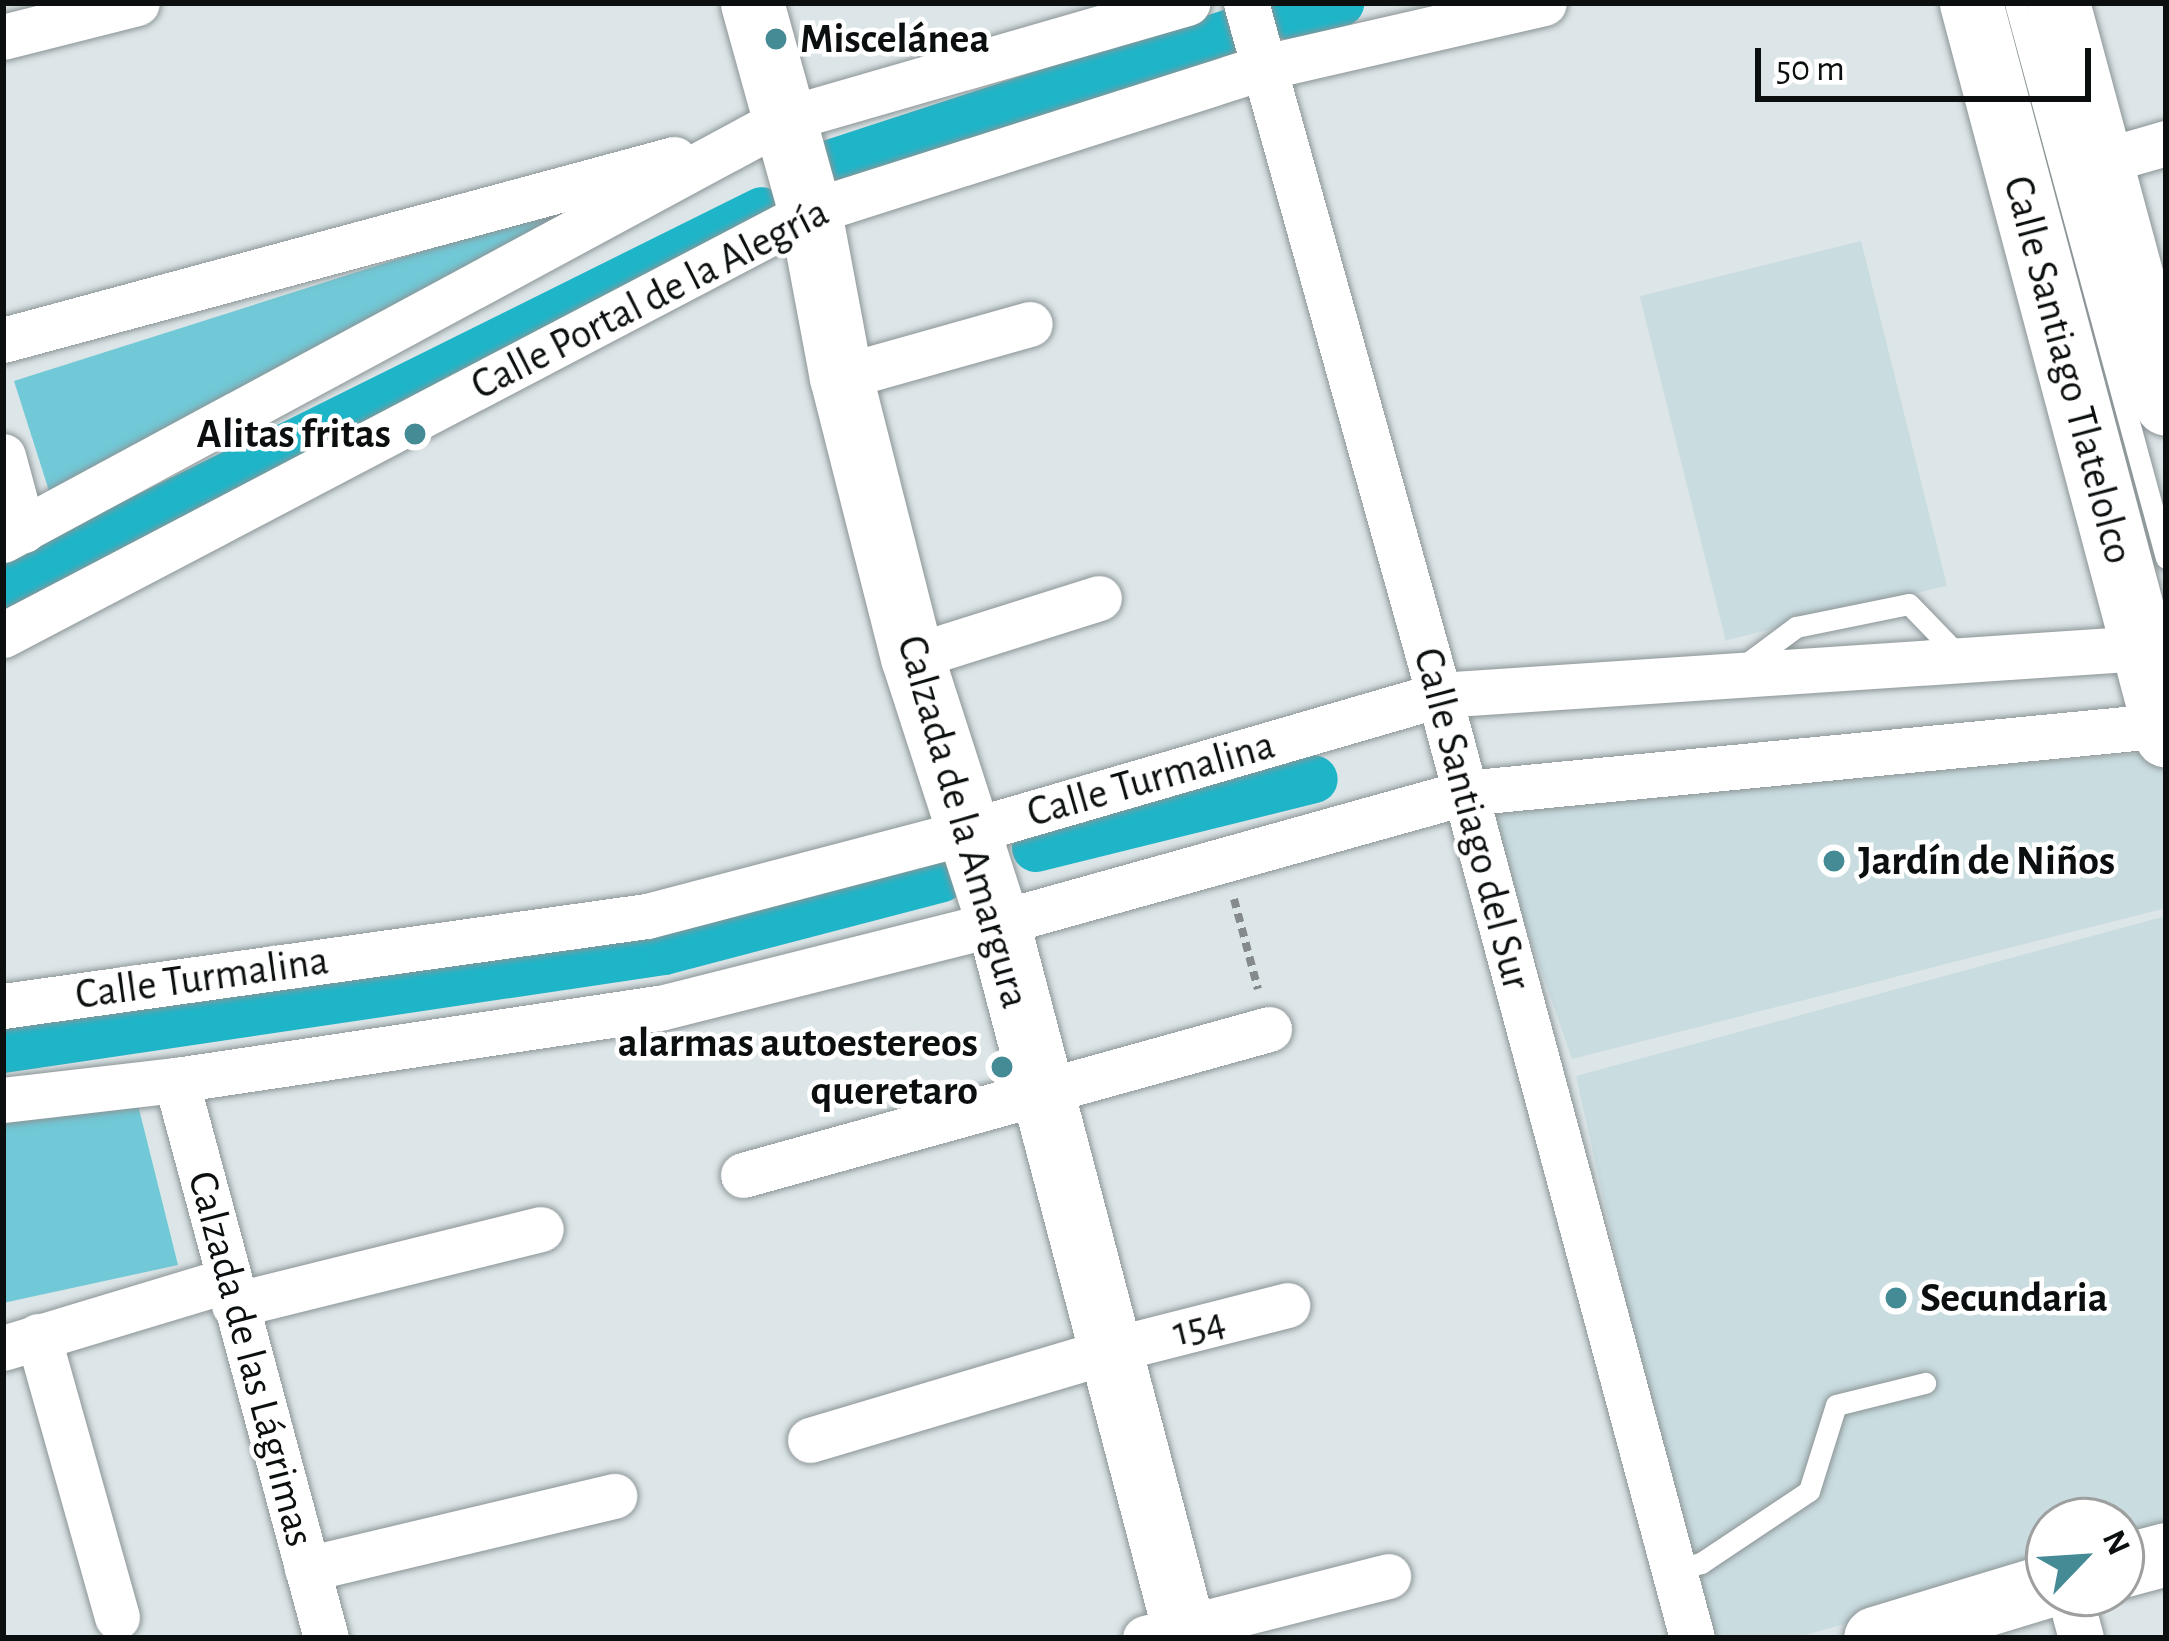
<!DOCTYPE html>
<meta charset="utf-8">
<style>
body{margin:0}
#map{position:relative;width:2169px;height:1641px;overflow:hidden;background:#dce5e7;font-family:"Alegreya Sans",sans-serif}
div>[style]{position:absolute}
.built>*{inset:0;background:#c9dcdf;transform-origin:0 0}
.green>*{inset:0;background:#71c8d6}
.canal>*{height:48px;margin:-24px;padding:0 24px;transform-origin:24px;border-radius:24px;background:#1eb5c9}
.path>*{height:8px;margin-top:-4px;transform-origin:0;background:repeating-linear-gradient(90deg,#858b8d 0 9px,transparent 0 15px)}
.roads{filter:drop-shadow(0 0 3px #8b9496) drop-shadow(0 0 3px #8b9496)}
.lane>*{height:21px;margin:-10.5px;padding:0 10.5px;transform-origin:10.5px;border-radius:10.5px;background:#fff}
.street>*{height:45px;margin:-22.5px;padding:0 22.5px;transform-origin:22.5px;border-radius:22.5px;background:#fff}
.secondary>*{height:63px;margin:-31.5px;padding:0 31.5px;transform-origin:31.5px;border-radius:31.5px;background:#fff}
.dots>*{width:33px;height:33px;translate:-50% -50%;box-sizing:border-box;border:6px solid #fff;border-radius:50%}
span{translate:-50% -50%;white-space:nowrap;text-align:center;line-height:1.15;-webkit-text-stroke:9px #fff;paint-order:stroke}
.poi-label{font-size:42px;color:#0c0f10;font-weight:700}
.left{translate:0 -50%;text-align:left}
.right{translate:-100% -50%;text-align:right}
.street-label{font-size:42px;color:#0c0f10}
.frame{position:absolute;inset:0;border:6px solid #0c0f10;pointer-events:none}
.north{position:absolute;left:2025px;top:1497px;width:120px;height:120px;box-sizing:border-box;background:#fff;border:3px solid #9e9f9f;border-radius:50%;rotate:65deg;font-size:33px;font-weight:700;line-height:48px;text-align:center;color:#0c0f10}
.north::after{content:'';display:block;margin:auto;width:42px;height:54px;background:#458b96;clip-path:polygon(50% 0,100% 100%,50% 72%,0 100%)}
.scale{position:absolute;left:1755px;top:48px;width:336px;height:54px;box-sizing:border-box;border:6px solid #0c0f10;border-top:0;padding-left:15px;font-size:36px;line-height:42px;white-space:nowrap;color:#0c0f10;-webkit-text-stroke:9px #fff;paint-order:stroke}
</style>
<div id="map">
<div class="built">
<i style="left:1861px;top:241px;width:355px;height:228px;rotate:76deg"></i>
<i style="clip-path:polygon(2159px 752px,2166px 792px,2166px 908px,1572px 1059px,1487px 814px,1783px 782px)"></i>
<i style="clip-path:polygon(2166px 916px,2166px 1532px,2121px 1546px,2121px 1521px,2049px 1521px,2049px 1567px,1794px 1638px,1711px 1638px,1682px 1552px,1576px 1076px)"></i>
</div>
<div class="green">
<i style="clip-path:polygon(628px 186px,50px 494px,14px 381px)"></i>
<i style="clip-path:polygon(135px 1093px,178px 1265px,3px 1303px,3px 1113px)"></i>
</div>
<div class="canal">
<i style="left:1290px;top:16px;width:52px;rotate:-14.6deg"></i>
<i style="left:811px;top:170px;width:450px;rotate:-18.1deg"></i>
<i style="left:3px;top:588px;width:847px;rotate:-26.41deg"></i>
<i style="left:1036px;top:848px;width:286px;rotate:-13.9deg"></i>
<i style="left:3px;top:1049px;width:668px;rotate:-8.43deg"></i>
<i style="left:664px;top:951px;width:287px;rotate:-14.7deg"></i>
</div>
<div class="path">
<i style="left:1234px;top:899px;width:93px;rotate:75.1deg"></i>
</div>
<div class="roads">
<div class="lane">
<i style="left:2015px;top:3px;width:575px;rotate:74.78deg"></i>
<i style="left:1745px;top:665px;width:64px;rotate:-36.7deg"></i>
<i style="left:1796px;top:627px;width:115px;rotate:-11.5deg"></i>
<i style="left:1909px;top:604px;width:78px;rotate:46deg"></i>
<i style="left:1673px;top:1570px;width:29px;rotate:-14deg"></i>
<i style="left:1701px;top:1563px;width:130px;rotate:-33.7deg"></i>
<i style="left:1809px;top:1491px;width:90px;rotate:-72.6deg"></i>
<i style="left:1836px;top:1405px;width:92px;rotate:-13.9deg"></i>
</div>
<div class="street">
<i style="left:1246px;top:3px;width:718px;rotate:74.42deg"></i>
<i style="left:1439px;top:695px;width:976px;rotate:74.98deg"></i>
<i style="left:3px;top:37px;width:138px;rotate:-14.2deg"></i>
<i style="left:2100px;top:162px;width:69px;rotate:-16.1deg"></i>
<i style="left:3px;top:340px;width:695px;rotate:-15.1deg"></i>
<i style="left:841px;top:377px;width:196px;rotate:-15.7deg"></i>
<i style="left:3px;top:456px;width:77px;rotate:74.9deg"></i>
<i style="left:3px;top:540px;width:885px;rotate:-28.33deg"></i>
<i style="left:782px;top:120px;width:422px;rotate:-16.1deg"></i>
<i style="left:3px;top:635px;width:911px;rotate:-27.66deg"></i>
<i style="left:810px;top:212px;width:478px;rotate:-17.7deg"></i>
<i style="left:1265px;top:67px;width:286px;rotate:-12.9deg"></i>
<i style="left:912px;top:657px;width:196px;rotate:-17.5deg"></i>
<i style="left:3px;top:1006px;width:650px;rotate:-7.96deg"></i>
<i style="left:647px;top:916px;width:331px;rotate:-14.7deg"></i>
<i style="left:967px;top:832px;width:491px;rotate:-16.2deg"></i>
<i style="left:1439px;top:695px;width:705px;rotate:-3.82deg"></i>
<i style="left:2142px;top:648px;width:25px;rotate:12deg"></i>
<i style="left:176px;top:1080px;width:578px;rotate:74.95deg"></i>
<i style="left:3px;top:1100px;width:174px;rotate:-6.6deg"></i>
<i style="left:176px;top:1080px;width:489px;rotate:-8.5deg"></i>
<i style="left:660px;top:1008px;width:349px;rotate:-14.1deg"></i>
<i style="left:998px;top:923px;width:485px;rotate:-15.6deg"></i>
<i style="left:1465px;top:793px;width:704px;rotate:-5.54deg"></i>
<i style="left:743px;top:1175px;width:546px;rotate:-15.51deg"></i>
<i style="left:234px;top:1305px;width:316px;rotate:-13.9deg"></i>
<i style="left:38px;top:1336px;width:292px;rotate:74.3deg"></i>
<i style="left:3px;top:1348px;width:235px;rotate:-16.8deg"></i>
<i style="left:810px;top:1440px;width:314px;rotate:-16.6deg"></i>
<i style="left:1111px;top:1350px;width:182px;rotate:-14.3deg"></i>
<i style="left:307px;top:1569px;width:316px;rotate:-13.4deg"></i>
<i style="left:2069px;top:1593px;width:47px;rotate:75.1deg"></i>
<i style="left:1145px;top:1638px;width:251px;rotate:-14.3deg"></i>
</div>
<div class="secondary">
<i style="left:752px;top:3px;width:217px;rotate:74.5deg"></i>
<i style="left:810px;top:212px;width:168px;rotate:79.4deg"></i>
<i style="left:841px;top:377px;width:289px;rotate:75.8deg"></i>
<i style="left:912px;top:657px;width:280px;rotate:72.1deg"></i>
<i style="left:998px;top:923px;width:739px;rotate:75.27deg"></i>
<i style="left:1971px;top:3px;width:758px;rotate:75.1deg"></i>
<i style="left:2058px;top:3px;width:415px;rotate:74.9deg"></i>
<i style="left:2121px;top:1566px;width:47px;rotate:-14.9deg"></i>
<i style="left:1875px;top:1638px;width:182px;rotate:-16.9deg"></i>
</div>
</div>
<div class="dots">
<i style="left:776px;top:39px;background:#458b96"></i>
<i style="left:415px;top:434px;background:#458b96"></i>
<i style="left:1834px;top:861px;background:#458b96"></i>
<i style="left:1002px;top:1067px;background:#458b96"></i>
<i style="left:1896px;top:1298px;background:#458b96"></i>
</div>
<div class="poi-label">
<span class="left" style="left:800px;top:39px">Miscelánea</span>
<span class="right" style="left:391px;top:434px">Alitas fritas</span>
<span class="left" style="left:1858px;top:861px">Jardín de Niños</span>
<span class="right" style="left:978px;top:1067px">alarmas autoestereos<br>queretaro</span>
<span class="left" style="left:1920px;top:1298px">Secundaria</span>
</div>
<div class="street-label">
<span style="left:650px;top:299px;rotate:-27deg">Calle Portal de la Alegría</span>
<span style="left:2068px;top:370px;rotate:75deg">Calle Santiago Tlatelolco</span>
<span style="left:1151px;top:779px;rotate:-16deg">Calle Turmalina</span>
<span style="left:1472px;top:819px;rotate:75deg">Calle Santiago del Sur</span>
<span style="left:963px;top:822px;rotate:74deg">Calzada de la Amargura</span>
<span style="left:202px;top:978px;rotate:-8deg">Calle Turmalina</span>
<span style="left:1199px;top:1327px;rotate:-14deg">154</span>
<span style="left:251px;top:1359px;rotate:75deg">Calzada de las Lágrimas</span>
</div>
<div class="frame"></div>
<div class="north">N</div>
<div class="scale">50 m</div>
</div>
